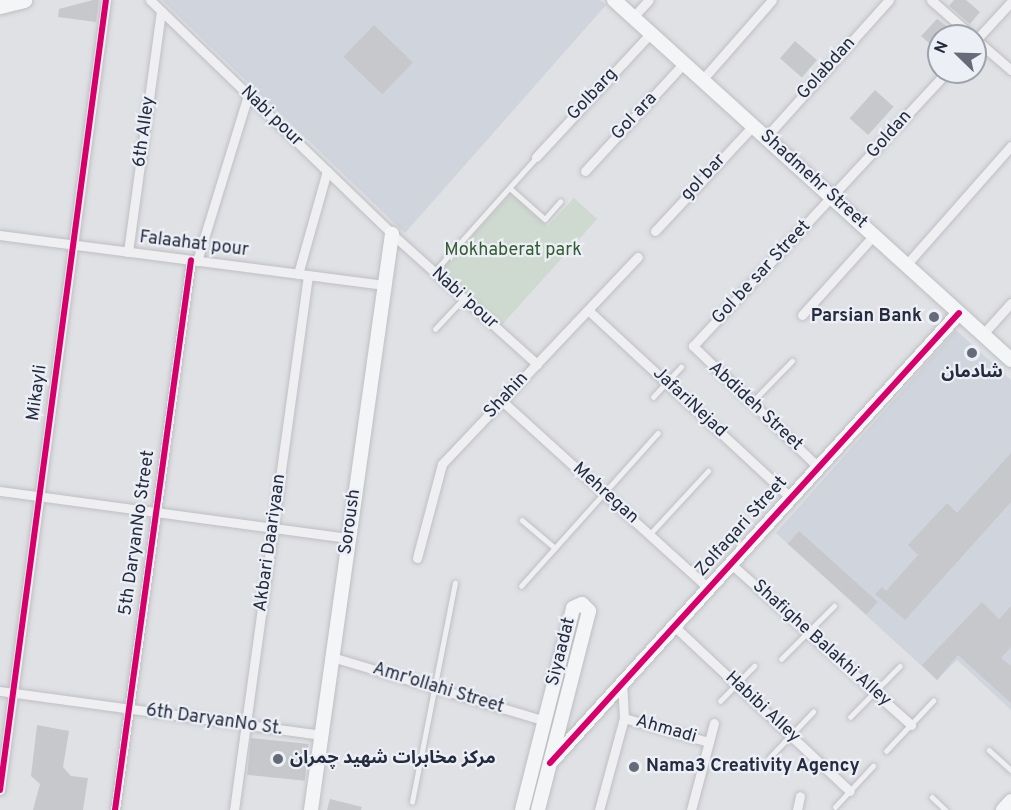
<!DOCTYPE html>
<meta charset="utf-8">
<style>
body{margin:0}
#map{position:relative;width:1011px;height:810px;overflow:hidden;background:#e0e1e5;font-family:Overpass,"Noto Sans Arabic",sans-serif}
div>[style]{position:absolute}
.built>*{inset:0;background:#d0d4dc}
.green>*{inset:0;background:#ced9cf}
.building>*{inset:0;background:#c6c8cc;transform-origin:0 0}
.roads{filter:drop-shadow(0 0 2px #bebfc3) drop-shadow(0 0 2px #bebfc3)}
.lane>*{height:4.5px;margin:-2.25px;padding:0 2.25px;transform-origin:2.25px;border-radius:2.25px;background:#efeff2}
.street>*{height:9px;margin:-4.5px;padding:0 4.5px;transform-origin:4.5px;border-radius:4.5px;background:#efeff2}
.secondary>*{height:14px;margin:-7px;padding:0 7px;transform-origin:7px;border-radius:7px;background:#f4f5f6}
.primary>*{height:15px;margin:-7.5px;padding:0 7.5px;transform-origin:7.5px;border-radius:7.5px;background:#f4f5f6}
.cycleway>*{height:6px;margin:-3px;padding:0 3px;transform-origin:3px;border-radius:3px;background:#d6006c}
.dots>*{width:16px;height:16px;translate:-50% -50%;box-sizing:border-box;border:3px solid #eceff5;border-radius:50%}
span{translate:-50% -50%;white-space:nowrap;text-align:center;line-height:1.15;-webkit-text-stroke:4.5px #eceff5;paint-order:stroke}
.street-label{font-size:18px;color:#252c3f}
.park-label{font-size:18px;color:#355c32}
.poi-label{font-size:18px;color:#252c3f;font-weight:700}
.right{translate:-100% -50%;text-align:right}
.left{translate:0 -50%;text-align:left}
.north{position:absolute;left:927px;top:24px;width:60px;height:60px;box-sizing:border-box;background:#eceff5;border:2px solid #9ca1ac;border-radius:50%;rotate:293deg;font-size:16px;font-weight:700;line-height:24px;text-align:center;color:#252c3f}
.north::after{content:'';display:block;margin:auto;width:21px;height:27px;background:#666b79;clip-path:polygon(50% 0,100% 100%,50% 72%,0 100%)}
</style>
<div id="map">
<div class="built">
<i style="clip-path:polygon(162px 0,600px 0,606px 5px,405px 233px)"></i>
<i style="clip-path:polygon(956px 330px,1011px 380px,1011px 710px,957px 660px,937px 680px,776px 533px)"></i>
</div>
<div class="green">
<i style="clip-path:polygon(511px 193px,548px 226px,574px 198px,597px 219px,500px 327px,440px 271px)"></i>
</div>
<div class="building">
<i style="clip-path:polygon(93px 0,99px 0,96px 22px,58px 17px,59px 9px)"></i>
<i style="clip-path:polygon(954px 0,966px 0,980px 12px,970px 24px,949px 6px)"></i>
<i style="clip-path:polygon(937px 19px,960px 36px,939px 36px,939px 52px,921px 36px)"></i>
<i style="left:374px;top:25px;width:54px;height:44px;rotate:44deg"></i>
<i style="left:795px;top:41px;width:29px;height:23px;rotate:41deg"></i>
<i style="left:875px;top:90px;width:25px;height:38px;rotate:42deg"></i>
<i style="clip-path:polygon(1011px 453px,1011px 502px,905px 620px,875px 594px,882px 587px,886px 591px,918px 555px,908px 545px,947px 503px,957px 513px)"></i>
<i style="left:799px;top:531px;width:106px;height:17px;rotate:42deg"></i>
<i style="clip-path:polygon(982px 602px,999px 619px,1011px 606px,1011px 647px,1001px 658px,1011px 666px,1011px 703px,958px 655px,937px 680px,922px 665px)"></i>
<i style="clip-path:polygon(37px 725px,69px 731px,63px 767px,71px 776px,88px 778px,83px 810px,33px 810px,40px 784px,31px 776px)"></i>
<i style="left:251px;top:738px;width:58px;height:37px;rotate:6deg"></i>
<i style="clip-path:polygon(330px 799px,362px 807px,361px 810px,327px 810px)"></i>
</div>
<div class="roads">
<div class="lane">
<i style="left:511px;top:189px;width:45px;rotate:41.4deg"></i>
<i style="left:545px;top:219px;width:23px;rotate:-49deg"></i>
<i style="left:434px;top:272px;width:153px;rotate:-48.2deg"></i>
<i style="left:435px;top:329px;width:42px;rotate:-46.9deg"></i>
<i style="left:653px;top:397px;width:41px;rotate:-47deg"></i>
<i style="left:752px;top:402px;width:57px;rotate:-45.7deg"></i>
<i style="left:522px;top:520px;width:43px;rotate:40.3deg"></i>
<i style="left:649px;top:535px;width:87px;rotate:-47.3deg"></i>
<i style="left:521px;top:586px;width:205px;rotate:-48.2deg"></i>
<i style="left:781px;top:659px;width:75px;rotate:-45deg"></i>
<i style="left:720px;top:701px;width:49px;rotate:-45.8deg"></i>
<i style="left:850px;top:717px;width:71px;rotate:-45.6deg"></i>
<i style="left:989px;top:750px;width:30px;rotate:42deg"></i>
<i style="left:886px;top:751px;width:69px;rotate:-46.8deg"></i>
<i style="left:769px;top:758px;width:64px;rotate:-46.3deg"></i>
<i style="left:932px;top:797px;width:19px;rotate:43deg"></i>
<i style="left:412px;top:802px;width:223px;rotate:-78.9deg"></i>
<i style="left:835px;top:807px;width:56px;rotate:-47.2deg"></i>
</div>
<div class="street">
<i style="left:150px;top:0;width:337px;rotate:44deg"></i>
<i style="left:392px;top:234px;width:195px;rotate:41.9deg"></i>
<i style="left:931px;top:0;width:55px;rotate:41.3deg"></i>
<i style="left:633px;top:17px;width:23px;rotate:-47deg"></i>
<i style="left:975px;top:39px;width:48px;rotate:40.7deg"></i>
<i style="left:975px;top:41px;width:53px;rotate:-47.3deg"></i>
<i style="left:702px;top:80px;width:106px;rotate:-48.8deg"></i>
<i style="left:766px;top:137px;width:184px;rotate:-48.1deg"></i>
<i style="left:536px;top:157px;width:169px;rotate:-47.2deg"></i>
<i style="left:585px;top:171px;width:147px;rotate:-47.5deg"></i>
<i style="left:655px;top:231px;width:144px;rotate:-47deg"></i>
<i style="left:0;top:235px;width:387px;rotate:7.4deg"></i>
<i style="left:128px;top:252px;width:243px;rotate:-82.2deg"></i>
<i style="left:197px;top:261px;width:174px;rotate:-72.9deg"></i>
<i style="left:906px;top:265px;width:159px;rotate:-48.6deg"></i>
<i style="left:298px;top:274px;width:107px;rotate:-74.3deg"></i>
<i style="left:588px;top:310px;width:275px;rotate:42.8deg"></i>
<i style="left:802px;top:315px;width:108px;rotate:-48deg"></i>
<i style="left:983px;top:334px;width:42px;rotate:-47.9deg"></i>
<i style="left:502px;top:401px;width:278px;rotate:42.2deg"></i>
<i style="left:817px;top:466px;width:173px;rotate:-135.9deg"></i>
<i style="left:693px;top:346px;width:374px;rotate:-47.2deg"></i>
<i style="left:0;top:491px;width:352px;rotate:7.7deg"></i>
<i style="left:417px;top:558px;width:97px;rotate:-75.1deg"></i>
<i style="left:442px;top:464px;width:285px;rotate:-46.6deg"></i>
<i style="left:730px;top:563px;width:243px;rotate:41.8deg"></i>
<i style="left:674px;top:626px;width:241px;rotate:43.2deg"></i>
<i style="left:332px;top:657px;width:222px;rotate:16.7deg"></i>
<i style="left:0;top:691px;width:324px;rotate:7.8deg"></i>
<i style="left:624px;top:718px;width:88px;rotate:15.8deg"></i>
<i style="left:0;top:790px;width:797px;rotate:-82.36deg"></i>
<i style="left:115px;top:810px;width:555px;rotate:-82.13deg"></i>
<i style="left:234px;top:810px;width:540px;rotate:-82.12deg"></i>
<i style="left:599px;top:810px;width:95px;rotate:-74.8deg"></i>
<i style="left:624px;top:718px;width:34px;rotate:-93deg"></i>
<i style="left:691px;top:810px;width:90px;rotate:-75.2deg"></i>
<i style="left:797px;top:810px;width:14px;rotate:-78deg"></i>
</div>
<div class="secondary">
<i style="left:614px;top:0;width:536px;rotate:42.2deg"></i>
<i style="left:550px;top:763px;width:608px;rotate:-47.73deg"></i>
<i style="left:311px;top:810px;width:582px;rotate:-82deg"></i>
<i style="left:522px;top:810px;width:208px;rotate:-75.8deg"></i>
<i style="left:573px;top:608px;width:10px;rotate:-24deg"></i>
<i style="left:582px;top:604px;width:10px;rotate:45deg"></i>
<i style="left:589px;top:611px;width:205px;rotate:104.4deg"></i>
<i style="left:1003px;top:810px;width:12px;rotate:-48deg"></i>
</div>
<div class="primary">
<i style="left:0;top:6px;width:25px;rotate:-14deg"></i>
</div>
</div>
<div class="cycleway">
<i style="left:550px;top:763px;width:608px;rotate:-47.73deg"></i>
<i style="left:0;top:790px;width:797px;rotate:-82.36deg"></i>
<i style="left:115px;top:810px;width:555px;rotate:-82.13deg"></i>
</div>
<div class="dots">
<i style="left:934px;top:317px;background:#666b79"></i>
<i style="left:972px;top:353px;background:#666b79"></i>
<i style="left:278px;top:759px;background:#666b79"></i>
<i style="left:634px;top:767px;background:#666b79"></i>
</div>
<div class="street-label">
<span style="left:827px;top:69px;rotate:-48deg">Golabdan</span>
<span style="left:593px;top:95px;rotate:-47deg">Golbarg</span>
<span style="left:271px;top:117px;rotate:44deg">Nabi pour</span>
<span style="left:635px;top:117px;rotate:-47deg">Gol ara</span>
<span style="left:145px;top:132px;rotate:-82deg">6th Alley</span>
<span style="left:890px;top:135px;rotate:-48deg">Goldan</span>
<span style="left:704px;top:178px;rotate:-47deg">gol bar</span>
<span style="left:813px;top:180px;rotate:42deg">Shadmehr Street</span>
<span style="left:194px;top:245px;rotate:7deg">Falaahat pour</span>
<span style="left:762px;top:273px;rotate:-47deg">Gol be sar Street</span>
<span style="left:464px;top:299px;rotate:42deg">Nabi 'pour</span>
<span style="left:38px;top:393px;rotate:-82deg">Mikayli</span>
<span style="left:507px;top:396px;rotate:-47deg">Shahin</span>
<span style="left:689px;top:403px;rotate:43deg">JafariNejad</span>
<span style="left:755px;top:407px;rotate:43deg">Abdideh Street</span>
<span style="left:605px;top:494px;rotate:42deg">Mehregan</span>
<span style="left:351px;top:522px;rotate:-82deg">Soroush</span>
<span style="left:742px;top:527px;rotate:-48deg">Zolfaqari Street</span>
<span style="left:138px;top:533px;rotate:-82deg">5th DaryanNo Street</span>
<span style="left:271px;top:543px;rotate:-82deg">Akbari Daariyaan</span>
<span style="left:821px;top:644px;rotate:42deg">Shafighe Balakhi Alley</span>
<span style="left:562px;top:652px;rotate:-76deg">Siyaadat</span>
<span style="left:438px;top:689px;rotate:17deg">Amr'ollahi Street</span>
<span style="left:762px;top:708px;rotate:43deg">Habibi Alley</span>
<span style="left:214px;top:721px;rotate:8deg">6th DaryanNo St.</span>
<span style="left:666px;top:730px;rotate:16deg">Ahmadi</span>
</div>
<div class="park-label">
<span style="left:513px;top:251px">Mokhaberat park</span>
</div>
<div class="poi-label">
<span class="right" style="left:922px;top:317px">Parsian Bank</span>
<span style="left:972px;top:373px">شادمان</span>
<span class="left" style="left:290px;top:759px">مرکز مخابرات شهید چمران</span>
<span class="left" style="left:646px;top:767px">Nama3 Creativity Agency</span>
</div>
<div class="north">N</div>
</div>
